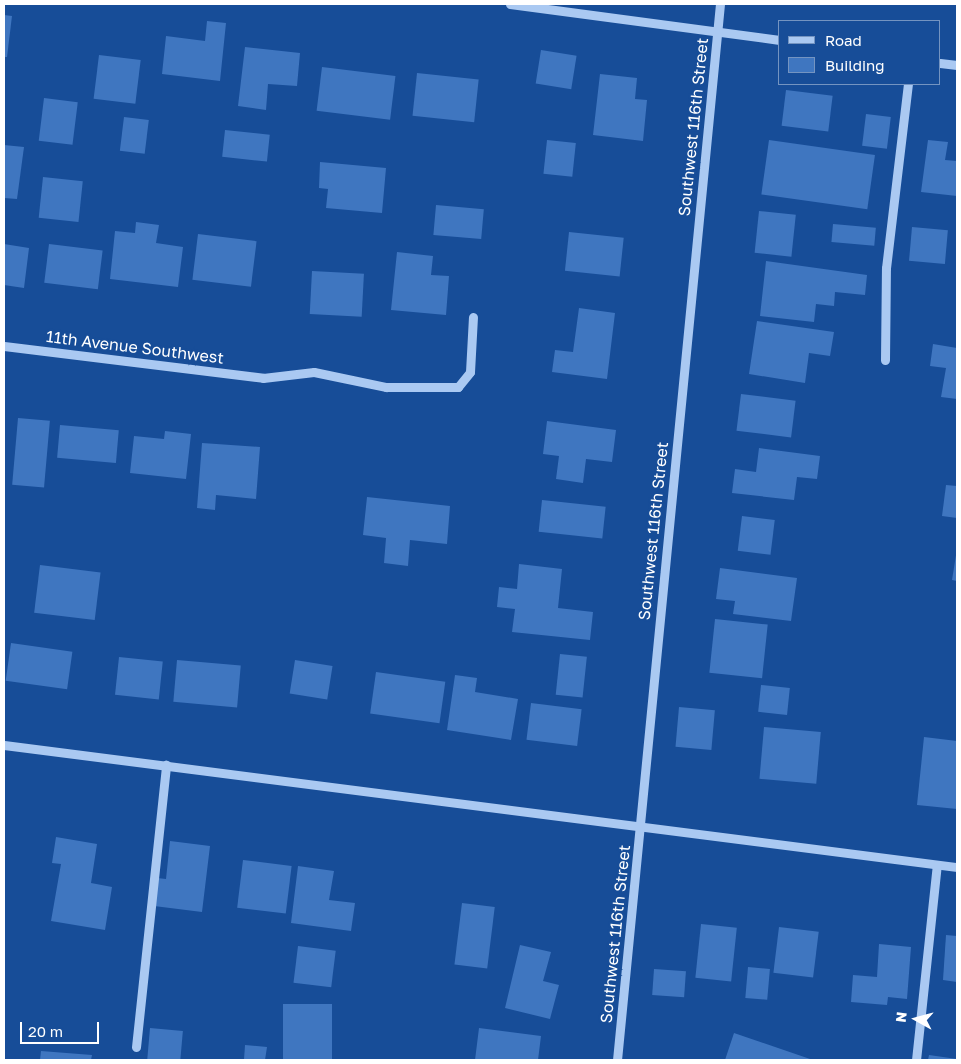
<!DOCTYPE html>
<style>
body{margin:0}
#map{position:relative;width:961px;height:1064px;overflow:hidden;background:#174d98;font-family:"Golos Text",sans-serif}
div>[style]{position:absolute}
.building>*{inset:0;background:#3f76c0;transform-origin:0 0}
.minor>*{height:9px;margin:-4.5px;padding:0 4.5px;transform-origin:4.5px;border-radius:4.5px;background:#aac9f2}
span{translate:-50% -50%;white-space:nowrap;text-align:center;line-height:1.15;-webkit-text-stroke:4.5px #174d98;paint-order:stroke}
.street-label{font-size:16px;color:#fff}
.frame{position:absolute;inset:0;border:5px solid #fff;pointer-events:none}
.legend{position:absolute;left:778px;top:20px;width:162px;height:65px;box-sizing:border-box;background:#174d98;border:1px solid #7494c1;margin:0;padding:6px 9px;list-style:none;font-size:15px;color:#fff}
.legend li{display:flex;align-items:center;gap:10px;height:25px}
.legend b{width:25px;border:1px solid #7494c1}
.north{position:absolute;left:891px;top:994px;width:50px;height:50px;-webkit-text-stroke:4px #174d98;paint-order:stroke;rotate:277deg;font-size:14px;font-weight:700;line-height:20px;text-align:center;color:#fff}
.north::after{content:'';display:block;margin:auto;width:18px;height:22px;background:#fff;clip-path:polygon(50% 0,100% 100%,50% 72%,0 100%)}
.scale{position:absolute;left:20px;top:1022px;width:79px;height:22px;box-sizing:border-box;border:2px solid #fff;border-top:0;padding-left:6px;font-size:15px;line-height:18px;white-space:nowrap;color:#fff;-webkit-text-stroke:4px #174d98;paint-order:stroke}
</style>
<div id="map">
<div class="building">
<i style="clip-path:polygon(4px 15px,12px 16px,7px 57px,4px 57px)"></i>
<i style="clip-path:polygon(207px 21px,226px 23px,220px 81px,162px 74px,166px 36px,205px 41px)"></i>
<i style="clip-path:polygon(245px 47px,300px 53px,297px 86px,268px 84px,266px 110px,238px 106px)"></i>
<i style="left:541px;top:50px;width:36px;height:34px;rotate:9deg"></i>
<i style="left:99px;top:55px;width:42px;height:44px;rotate:7deg"></i>
<i style="left:322px;top:67px;width:74px;height:44px;rotate:7deg"></i>
<i style="left:417px;top:73px;width:62px;height:43px;rotate:6deg"></i>
<i style="clip-path:polygon(600px 74px,637px 78px,635px 99px,647px 100px,643px 141px,593px 135px)"></i>
<i style="left:786px;top:90px;width:47px;height:36px;rotate:7deg"></i>
<i style="left:44px;top:98px;width:34px;height:43px;rotate:7deg"></i>
<i style="left:866px;top:114px;width:25px;height:32px;rotate:7deg"></i>
<i style="left:124px;top:117px;width:25px;height:34px;rotate:7deg"></i>
<i style="left:225px;top:130px;width:45px;height:27px;rotate:6deg"></i>
<i style="left:547px;top:140px;width:29px;height:34px;rotate:6deg"></i>
<i style="left:769px;top:140px;width:107px;height:55px;rotate:8deg"></i>
<i style="clip-path:polygon(928px 140px,948px 142px,945px 160px,957px 161px,957px 196px,921px 192px)"></i>
<i style="clip-path:polygon(4px 145px,24px 147px,17px 199px,4px 198px)"></i>
<i style="clip-path:polygon(320px 162px,386px 168px,382px 213px,326px 208px,328px 189px,319px 188px)"></i>
<i style="left:43px;top:177px;width:40px;height:41px;rotate:6deg"></i>
<i style="left:436px;top:205px;width:48px;height:30px;rotate:5deg"></i>
<i style="left:759px;top:211px;width:37px;height:42px;rotate:6deg"></i>
<i style="clip-path:polygon(136px 222px,159px 225px,156px 243px,183px 247px,178px 287px,110px 279px,115px 231px,135px 233px)"></i>
<i style="left:833px;top:224px;width:43px;height:18px;rotate:5deg"></i>
<i style="left:912px;top:227px;width:36px;height:34px;rotate:5deg"></i>
<i style="left:569px;top:232px;width:55px;height:39px;rotate:6deg"></i>
<i style="left:198px;top:234px;width:59px;height:46px;rotate:7deg"></i>
<i style="clip-path:polygon(4px 244px,29px 248px,24px 288px,4px 285px)"></i>
<i style="left:49px;top:244px;width:54px;height:39px;rotate:7deg"></i>
<i style="clip-path:polygon(397px 252px,433px 256px,431px 275px,449px 276px,446px 315px,391px 310px)"></i>
<i style="clip-path:polygon(766px 261px,867px 275px,865px 295px,835px 292px,834px 306px,816px 304px,814px 322px,760px 316px)"></i>
<i style="left:312px;top:271px;width:52px;height:43px;rotate:3deg"></i>
<i style="clip-path:polygon(579px 308px,615px 313px,607px 379px,552px 372px,555px 350px,573px 352px)"></i>
<i style="clip-path:polygon(757px 321px,834px 332px,830px 356px,809px 353px,805px 383px,749px 374px)"></i>
<i style="clip-path:polygon(933px 344px,957px 348px,957px 399px,941px 397px,946px 368px,930px 366px)"></i>
<i style="left:741px;top:394px;width:55px;height:37px;rotate:7deg"></i>
<i style="left:18px;top:418px;width:32px;height:67px;rotate:5deg"></i>
<i style="clip-path:polygon(547px 421px,616px 430px,612px 462px,586px 459px,583px 483px,556px 479px,559px 456px,543px 454px)"></i>
<i style="left:60px;top:425px;width:59px;height:33px;rotate:5deg"></i>
<i style="clip-path:polygon(165px 431px,191px 434px,186px 479px,130px 473px,134px 436px,164px 439px)"></i>
<i style="clip-path:polygon(202px 443px,260px 447px,256px 499px,216px 495px,215px 510px,197px 508px)"></i>
<i style="clip-path:polygon(759px 448px,820px 456px,817px 479px,797px 477px,794px 500px,732px 493px,735px 469px,756px 472px)"></i>
<i style="clip-path:polygon(946px 485px,957px 486px,957px 518px,942px 516px)"></i>
<i style="clip-path:polygon(367px 497px,450px 506px,447px 544px,410px 540px,408px 566px,384px 563px,386px 538px,363px 535px)"></i>
<i style="left:542px;top:500px;width:64px;height:32px;rotate:6deg"></i>
<i style="left:742px;top:516px;width:33px;height:35px;rotate:7deg"></i>
<i style="clip-path:polygon(957px 549px,957px 581px,952px 580px)"></i>
<i style="clip-path:polygon(519px 564px,562px 569px,558px 608px,593px 612px,590px 640px,512px 632px,515px 609px,497px 607px,499px 587px,517px 589px)"></i>
<i style="left:40px;top:565px;width:61px;height:48px;rotate:7deg"></i>
<i style="clip-path:polygon(720px 568px,797px 578px,791px 621px,733px 614px,735px 601px,716px 599px)"></i>
<i style="left:715px;top:619px;width:53px;height:54px;rotate:6deg"></i>
<i style="left:11px;top:643px;width:62px;height:38px;rotate:8deg"></i>
<i style="left:560px;top:654px;width:27px;height:41px;rotate:6deg"></i>
<i style="left:119px;top:657px;width:44px;height:38px;rotate:6deg"></i>
<i style="left:177px;top:660px;width:64px;height:42px;rotate:5deg"></i>
<i style="left:295px;top:660px;width:38px;height:34px;rotate:9deg"></i>
<i style="left:376px;top:672px;width:70px;height:42px;rotate:8deg"></i>
<i style="clip-path:polygon(455px 675px,477px 678px,475px 692px,518px 699px,511px 740px,447px 730px)"></i>
<i style="left:761px;top:685px;width:29px;height:27px;rotate:6deg"></i>
<i style="left:531px;top:703px;width:51px;height:37px;rotate:7deg"></i>
<i style="left:679px;top:707px;width:36px;height:40px;rotate:5deg"></i>
<i style="left:764px;top:727px;width:57px;height:52px;rotate:5deg"></i>
<i style="clip-path:polygon(924px 737px,957px 741px,957px 809px,917px 805px)"></i>
<i style="clip-path:polygon(56px 837px,97px 844px,91px 883px,112px 887px,105px 930px,51px 921px,61px 864px,52px 863px)"></i>
<i style="clip-path:polygon(170px 841px,210px 846px,202px 912px,154px 906px,157px 878px,166px 879px)"></i>
<i style="left:243px;top:860px;width:49px;height:48px;rotate:7deg"></i>
<i style="clip-path:polygon(298px 866px,334px 871px,329px 900px,355px 903px,351px 931px,291px 923px)"></i>
<i style="left:462px;top:903px;width:33px;height:62px;rotate:7deg"></i>
<i style="left:701px;top:924px;width:36px;height:54px;rotate:6deg"></i>
<i style="left:779px;top:927px;width:40px;height:46px;rotate:7deg"></i>
<i style="clip-path:polygon(946px 935px,957px 936px,957px 982px,943px 980px)"></i>
<i style="clip-path:polygon(879px 944px,911px 947px,907px 999px,888px 997px,887px 1005px,851px 1002px,853px 975px,877px 977px)"></i>
<i style="clip-path:polygon(520px 945px,551px 952px,543px 981px,559px 985px,550px 1019px,505px 1008px)"></i>
<i style="left:298px;top:946px;width:38px;height:37px;rotate:7deg"></i>
<i style="left:748px;top:967px;width:22px;height:31px;rotate:5deg"></i>
<i style="left:654px;top:969px;width:32px;height:26px;rotate:4deg"></i>
<i style="left:283px;top:1004px;width:49px;height:56px"></i>
<i style="left:150px;top:1028px;width:33px;height:32px;rotate:5deg"></i>
<i style="clip-path:polygon(479px 1028px,541px 1036px,538px 1060px,475px 1060px)"></i>
<i style="clip-path:polygon(734px 1033px,813px 1060px,725px 1060px)"></i>
<i style="clip-path:polygon(245px 1045px,267px 1047px,265px 1060px,244px 1060px)"></i>
<i style="clip-path:polygon(41px 1051px,92px 1055px,91px 1060px,40px 1060px)"></i>
<i style="clip-path:polygon(929px 1055px,957px 1059px,957px 1060px,928px 1060px)"></i>
</div>
<div class="minor">
<i style="left:510px;top:4px;width:272px;rotate:7.6deg"></i>
<i style="left:940px;top:63px;width:17px;rotate:7deg"></i>
<i style="left:4px;top:346px;width:261px;rotate:7deg"></i>
<i style="left:263px;top:378px;width:51px;rotate:-6.7deg"></i>
<i style="left:314px;top:372px;width:74px;rotate:11.8deg"></i>
<i style="left:386px;top:387px;width:72px"></i>
<i style="left:458px;top:387px;width:19px;rotate:-51deg"></i>
<i style="left:470px;top:372px;width:55px;rotate:-86.9deg"></i>
<i style="left:885px;top:360px;width:92px;rotate:-89.4deg"></i>
<i style="left:886px;top:268px;width:185px;rotate:-83.2deg"></i>
<i style="left:4px;top:745px;width:961px;rotate:7.3deg"></i>
<i style="left:136px;top:1047px;width:284px;rotate:-83.9deg"></i>
<i style="left:617px;top:1060px;width:1061px;rotate:-84.43deg"></i>
<i style="left:916px;top:1060px;width:196px;rotate:-83.9deg"></i>
</div>
<div class="street-label">
<span style="left:693px;top:127px;rotate:-84deg">Southwest 116th Street</span>
<span style="left:135px;top:347px;rotate:7deg">11th Avenue Southwest</span>
<span style="left:653px;top:531px;rotate:-84deg">Southwest 116th Street</span>
<span style="left:615px;top:934px;rotate:-84deg">Southwest 116th Street</span>
</div>
<div class="frame"></div>
<ul class="legend">
<li><b style="height:6px;background:#aac9f2"></b>Road</li>
<li><b style="height:14px;background:#3f76c0"></b>Building</li>
</ul>
<div class="north">N</div>
<div class="scale">20 m</div>
</div>
